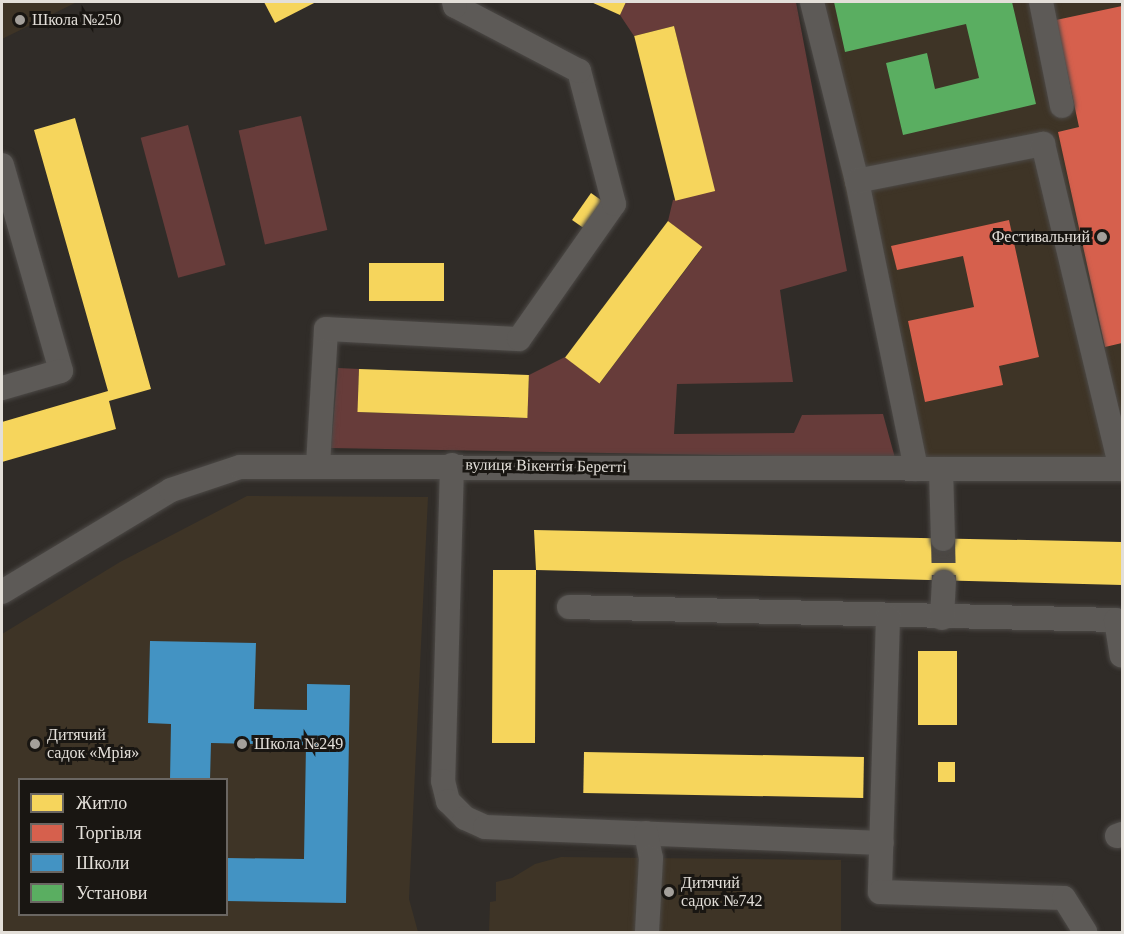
<!DOCTYPE html>
<meta charset="utf-8">
<style>
body{margin:0}
#map{position:relative;width:1124px;height:934px;overflow:hidden;background:#302c28;font-family:"Times New Roman",serif}
div>[style]{position:absolute}
.built>*{inset:0;background:#3e3426}
.green>*{inset:0;background:#673c3a;transform-origin:0 0}
.homes>*{inset:0;background:#f6d55c;transform-origin:0 0}
.shops>*{inset:0;background:#d6604d}
.schools>*{inset:0;background:#4393c3}
.public>*{inset:0;background:#5aae61}
.minor-tunnel>*{height:24px;margin-top:-12px;transform-origin:0;background:repeating-linear-gradient(90deg,#4b4743 0 24px,transparent 0 36px)}
.roads{filter:drop-shadow(0 0 2px #4c4946) drop-shadow(0 0 2px #4c4946)}
.minor>*{height:24px;margin:-12px;padding:0 12px;transform-origin:12px;border-radius:12px;background:#5d5a57}
.dots>*{width:16px;height:16px;translate:-50% -50%;box-sizing:border-box;border:3px solid #191612;border-radius:50%}
span{translate:-50% -50%;white-space:nowrap;text-align:center;line-height:1.15;-webkit-text-stroke:6px #191612;paint-order:stroke}
.poi-label{font-size:16px;color:#e3dfd9}
.left{translate:0 -50%;text-align:left}
.right{translate:-100% -50%;text-align:right}
.street-label{font-size:16px;color:#e3dfd9}
.frame{position:absolute;inset:0;border:3px solid #e3dfd9;pointer-events:none}
.legend{position:absolute;left:18px;top:778px;width:210px;height:138px;box-sizing:border-box;background:#191612;border:2px solid #6a6662;margin:0;padding:8px 10px;list-style:none;font-size:18px;color:#e3dfd9}
.legend li{display:flex;align-items:center;gap:12px;height:30px}
.legend b{width:30px;border:2px solid #6a6662}
</style>
<div id="map">
<div class="built">
<i style="clip-path:polygon(2px 2px,77px 2px,2px 39px)"></i>
<i style="clip-path:polygon(804px 2px,1122px 2px,1122px 462px,905px 463px)"></i>
<i style="clip-path:polygon(evenodd,247px 496px,428px 497px,409px 899px,418px 932px,2px 932px,2px 634px,120px 562px,247px 496px,20px 780px,226px 780px,226px 914px,20px 914px,20px 780px)"></i>
<i style="clip-path:polygon(561px 857px,841px 860px,841px 932px,489px 932px,490px 902px,496px 901px,496px 882px,512px 878px,535px 864px)"></i>
</div>
<div class="green">
<i style="clip-path:polygon(626px 2px,796px 2px,847px 271px,780px 290px,793px 382px,677px 384px,674px 434px,794px 433px,802px 415px,883px 414px,895px 458px,331px 448px,338px 368px,359px 369px,358px 412px,527px 418px,529px 375px,565px 357px,600px 383px,702px 248px,668px 221px,673px 200px,714px 190px,674px 26px,634px 36px,620px 15px)"></i>
<i style="left:301px;top:116px;width:117px;height:64px;rotate:77deg"></i>
<i style="left:188px;top:125px;width:145px;height:49px;rotate:75deg"></i>
</div>
<div class="homes">
<i style="clip-path:polygon(264px 2px,316px 2px,275px 23px)"></i>
<i style="clip-path:polygon(591px 2px,626px 2px,620px 15px)"></i>
<i style="left:674px;top:26px;width:170px;height:41px;rotate:76deg"></i>
<i style="clip-path:polygon(75px 118px,151px 389px,109px 401px,116px 429px,2px 462px,2px 422px,108px 391px,34px 130px)"></i>
<i style="left:591px;top:193px;width:21px;height:33px;rotate:35deg"></i>
<i style="left:668px;top:221px;width:43px;height:171px;rotate:37deg"></i>
<i style="left:369px;top:263px;width:75px;height:38px"></i>
<i style="left:359px;top:369px;width:170px;height:43px;rotate:2deg"></i>
<i style="clip-path:polygon(534px 530px,1122px 542px,1122px 585px,536px 570px,535px 743px,492px 743px,493px 570px,536px 570px)"></i>
<i style="left:918px;top:651px;width:39px;height:74px"></i>
<i style="left:584px;top:752px;width:280px;height:41px;rotate:1deg"></i>
<i style="left:938px;top:762px;width:17px;height:20px"></i>
</div>
<div class="shops">
<i style="clip-path:polygon(1122px 6px,1122px 343px,1105px 347px,1058px 132px,1079px 127px,1056px 20px)"></i>
<i style="clip-path:polygon(1009px 220px,1039px 357px,999px 366px,1003px 385px,925px 402px,908px 321px,974px 307px,963px 256px,897px 270px,891px 246px)"></i>
</div>
<div class="schools">
<i style="clip-path:polygon(150px 641px,256px 643px,254px 709px,307px 710px,307px 684px,350px 685px,346px 903px,226px 901px,226px 858px,304px 859px,306px 745px,211px 743px,210px 780px,170px 780px,171px 724px,148px 723px)"></i>
</div>
<div class="public">
<i style="clip-path:polygon(834px 2px,1012px 2px,1036px 104px,903px 135px,886px 63px,927px 53px,935px 89px,979px 78px,966px 24px,845px 52px)"></i>
</div>
<div class="minor-tunnel">
<i style="left:943px;top:539px;width:43px;rotate:88.7deg"></i>
</div>
<div class="roads">
<div class="minor">
<i style="left:812px;top:2px;width:185px;rotate:75.9deg"></i>
<i style="left:857px;top:181px;width:294px;rotate:78.4deg"></i>
<i style="left:1041px;top:2px;width:106px;rotate:78.6deg"></i>
<i style="left:2px;top:165px;width:214px;rotate:74deg"></i>
<i style="left:61px;top:371px;width:61px;rotate:163.9deg"></i>
<i style="left:857px;top:181px;width:190px;rotate:-11.3deg"></i>
<i style="left:1043px;top:144px;width:334px;rotate:76.5deg"></i>
<i style="left:318px;top:465px;width:136px;rotate:-86.6deg"></i>
<i style="left:326px;top:329px;width:193px;rotate:3deg"></i>
<i style="left:519px;top:339px;width:165px;rotate:-54.9deg"></i>
<i style="left:614px;top:204px;width:138px;rotate:-104.7deg"></i>
<i style="left:579px;top:71px;width:140px;rotate:-152.3deg"></i>
<i style="left:455px;top:6px;width:4px;rotate:-104deg"></i>
<i style="left:452px;top:465px;width:316px;rotate:91.6deg"></i>
<i style="left:443px;top:781px;width:21px;rotate:76deg"></i>
<i style="left:448px;top:801px;width:24px;rotate:45deg"></i>
<i style="left:465px;top:818px;width:22px;rotate:24deg"></i>
<i style="left:485px;top:827px;width:397px;rotate:2.3deg"></i>
<i style="left:941px;top:469px;width:70px;rotate:88.4deg"></i>
<i style="left:2px;top:592px;width:197px;rotate:-31.1deg"></i>
<i style="left:171px;top:490px;width:73px;rotate:-18.4deg"></i>
<i style="left:240px;top:467px;width:882px;rotate:0.13deg"></i>
<i style="left:569px;top:607px;width:547px;rotate:1.36deg"></i>
<i style="left:1116px;top:620px;width:36px;rotate:81deg"></i>
<i style="left:888px;top:617px;width:275px;rotate:91.7deg"></i>
<i style="left:880px;top:892px;width:184px;rotate:1.9deg"></i>
<i style="left:1064px;top:898px;width:40px;rotate:58deg"></i>
<i style="left:942px;top:618px;width:36px;rotate:-87deg"></i>
<i style="left:646px;top:833px;width:25px;rotate:79deg"></i>
<i style="left:651px;top:858px;width:74px;rotate:93.1deg"></i>
<i style="left:1117px;top:836px;width:5px;rotate:-22deg"></i>
</div>
</div>
<div class="dots">
<i style="left:20px;top:20px;background:#a4a09b"></i>
<i style="left:1102px;top:237px;background:#a4a09b"></i>
<i style="left:35px;top:744px;background:#a4a09b"></i>
<i style="left:242px;top:744px;background:#a4a09b"></i>
<i style="left:669px;top:892px;background:#a4a09b"></i>
</div>
<div class="poi-label">
<span class="left" style="left:32px;top:20px">Школа №250</span>
<span class="right" style="left:1090px;top:237px">Фестивальний</span>
<span class="left" style="left:47px;top:744px">Дитячий<br>садок «Мрія»</span>
<span class="left" style="left:254px;top:744px">Школа №249</span>
<span class="left" style="left:681px;top:892px">Дитячий<br>садок №742</span>
</div>
<div class="street-label">
<span style="left:546px;top:466px;rotate:1deg">вулиця Вікентія Беретті</span>
</div>
<div class="frame"></div>
<ul class="legend">
<li><b style="height:16px;background:#f6d55c"></b>Житло</li>
<li><b style="height:16px;background:#d6604d"></b>Торгівля</li>
<li><b style="height:16px;background:#4393c3"></b>Школи</li>
<li><b style="height:16px;background:#5aae61"></b>Установи</li>
</ul>
</div>
